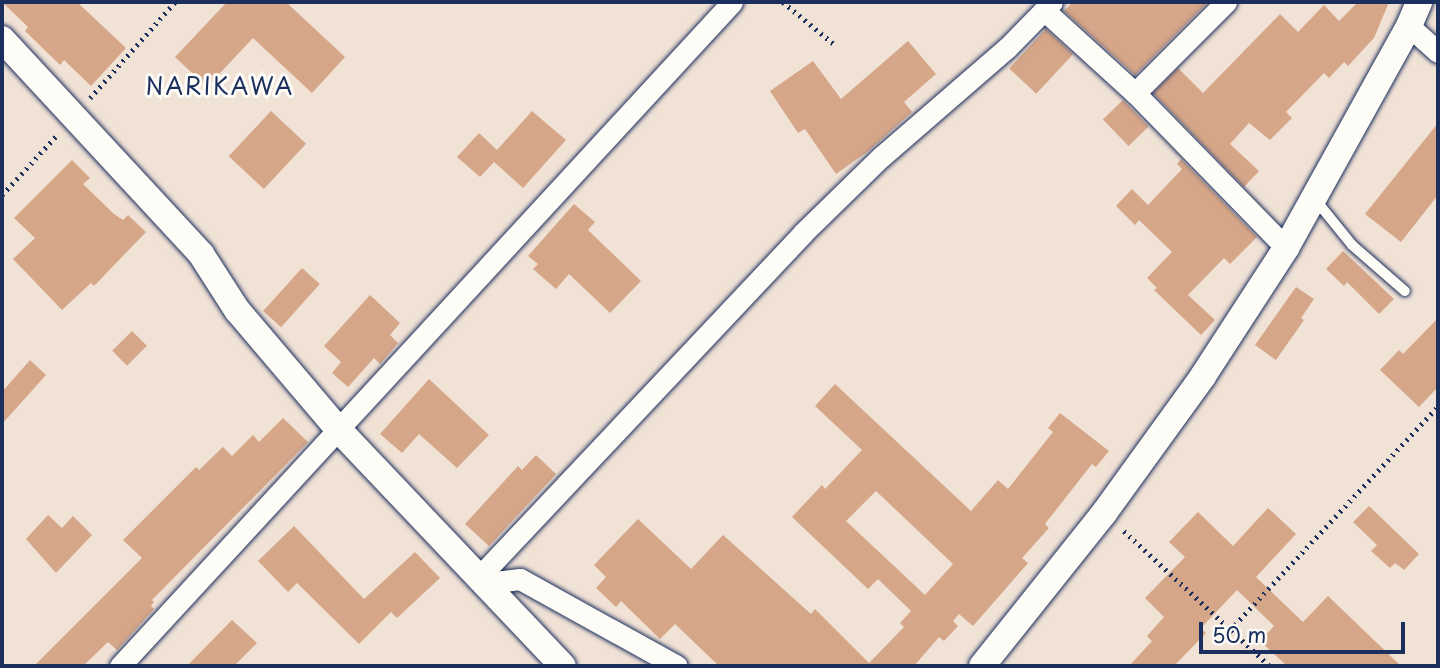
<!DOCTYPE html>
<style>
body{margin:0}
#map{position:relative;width:1440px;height:668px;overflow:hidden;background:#f1e2d6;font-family:"Playpen Sans",sans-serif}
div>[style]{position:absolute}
.building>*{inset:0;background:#d6a689;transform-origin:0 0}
.path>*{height:4.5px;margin-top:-2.25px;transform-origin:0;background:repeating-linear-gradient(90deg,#1b2f5e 0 2px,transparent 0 7px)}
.roads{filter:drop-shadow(0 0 2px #1b2f5e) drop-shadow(0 0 2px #1b2f5e)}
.service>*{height:10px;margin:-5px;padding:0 5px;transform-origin:5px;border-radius:5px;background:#fdfcf7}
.minor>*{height:21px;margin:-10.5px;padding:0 10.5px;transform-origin:10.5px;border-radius:10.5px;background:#fdfcf7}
.tertiary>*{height:26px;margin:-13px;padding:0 13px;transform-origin:13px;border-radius:13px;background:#fdfcf7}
span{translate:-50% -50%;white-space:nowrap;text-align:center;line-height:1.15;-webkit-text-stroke:6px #fdfcf7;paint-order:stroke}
.quarter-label{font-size:23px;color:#1b2f5e;letter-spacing:2px}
.frame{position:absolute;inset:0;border:4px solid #1b2f5e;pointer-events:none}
.scale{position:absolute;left:1199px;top:622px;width:206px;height:32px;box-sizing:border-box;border:4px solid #1b2f5e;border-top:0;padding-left:9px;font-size:21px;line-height:24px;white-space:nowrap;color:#1b2f5e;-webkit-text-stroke:5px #fdfcf7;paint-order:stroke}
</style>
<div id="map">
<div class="building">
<i style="clip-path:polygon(2px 2px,77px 2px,126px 48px,91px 86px,64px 60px,60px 65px,25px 31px,28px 27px)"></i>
<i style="clip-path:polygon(227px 2px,286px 2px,345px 57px,312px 93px,253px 38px,207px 87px,175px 57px)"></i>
<i style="clip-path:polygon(1073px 2px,1208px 2px,1135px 75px,1064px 11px)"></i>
<i style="clip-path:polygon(1358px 2px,1389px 2px,1374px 38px,1348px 66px,1344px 62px,1329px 78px,1324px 73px,1286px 112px,1292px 118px,1270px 140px,1249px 123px,1230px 144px,1259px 171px,1244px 187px,1153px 93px,1178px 68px,1203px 93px,1280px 14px,1298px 32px,1324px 5px,1339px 21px)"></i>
<i style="left:1046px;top:29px;width:37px;height:54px;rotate:43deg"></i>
<i style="clip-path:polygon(908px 41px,936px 74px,904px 102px,912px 112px,867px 152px,836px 174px,805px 129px,798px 133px,770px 91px,813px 61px,841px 99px)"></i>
<i style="left:1123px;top:100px;width:37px;height:28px;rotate:46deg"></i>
<i style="left:271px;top:111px;width:48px;height:62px;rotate:43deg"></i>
<i style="clip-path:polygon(532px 111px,566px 140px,523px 188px,494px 162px,480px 177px,457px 157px,479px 133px,497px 150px)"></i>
<i style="clip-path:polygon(1438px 123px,1438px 195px,1401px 242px,1365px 214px)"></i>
<i style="clip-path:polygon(1181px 159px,1257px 237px,1230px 264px,1224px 258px,1188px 295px,1215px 320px,1201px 335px,1154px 290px,1157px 288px,1147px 278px,1172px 252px,1139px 220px,1135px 225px,1116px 206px,1132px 189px,1148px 205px,1182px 169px,1177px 164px)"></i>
<i style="clip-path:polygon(72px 160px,90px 178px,83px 184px,114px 214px,123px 220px,128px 215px,146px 232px,94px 286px,91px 283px,62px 310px,13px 259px,35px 238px,14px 218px)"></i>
<i style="clip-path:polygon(574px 204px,595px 222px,588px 230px,641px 281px,610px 313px,569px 274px,556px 289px,533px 269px,538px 264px,528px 256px)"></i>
<i style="clip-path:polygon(1343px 251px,1394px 299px,1379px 314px,1347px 282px,1344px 286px,1326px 269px)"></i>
<i style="left:302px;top:268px;width:24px;height:58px;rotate:42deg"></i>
<i style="clip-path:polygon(1296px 287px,1314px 299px,1301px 318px,1304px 320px,1276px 360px,1255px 345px)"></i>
<i style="clip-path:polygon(370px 295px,400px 323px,390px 335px,398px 343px,380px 364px,374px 358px,348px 387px,332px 373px,341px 362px,324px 346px)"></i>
<i style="clip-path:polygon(1438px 318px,1438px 387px,1419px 407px,1380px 370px,1399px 350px,1403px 354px)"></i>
<i style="left:132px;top:331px;width:21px;height:28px;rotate:45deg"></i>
<i style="clip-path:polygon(30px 360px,46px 375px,2px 424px,2px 392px)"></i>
<i style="clip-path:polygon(429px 379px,489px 435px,457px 468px,419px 434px,402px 453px,380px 434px)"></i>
<i style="clip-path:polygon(evenodd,835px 384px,971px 511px,998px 480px,1008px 489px,1053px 432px,1048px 428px,1060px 413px,1109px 451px,1096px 467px,1092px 464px,1045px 524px,1049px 528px,1022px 558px,1028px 563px,973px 626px,959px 614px,953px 621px,958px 626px,944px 641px,939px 637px,914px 666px,719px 666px,675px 624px,660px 639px,621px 601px,616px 607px,596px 588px,606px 577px,594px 565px,638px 519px,691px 569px,723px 535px,811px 614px,815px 609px,869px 663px,904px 627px,900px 623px,911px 611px,878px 579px,868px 589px,792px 517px,822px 485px,825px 489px,862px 450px,815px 406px,835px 384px,876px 491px,953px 564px,925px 595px,846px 521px,876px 491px)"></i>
<i style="clip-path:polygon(283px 418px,308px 442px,152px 600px,154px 602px,151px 606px,154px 609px,117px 650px,108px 642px,83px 666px,34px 666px,142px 558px,123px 540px,196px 467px,199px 470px,223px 447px,232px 456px,253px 435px,259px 442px)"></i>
<i style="clip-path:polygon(536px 455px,556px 474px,489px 546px,465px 524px,518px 466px,522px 470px)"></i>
<i style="clip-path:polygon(1369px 506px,1419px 554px,1404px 570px,1395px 563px,1390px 568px,1371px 551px,1377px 545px,1353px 522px)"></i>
<i style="clip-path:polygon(1268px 508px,1296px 534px,1256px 577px,1303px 622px,1328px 596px,1401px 666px,1287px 666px,1260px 641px,1274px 626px,1237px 590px,1201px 628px,1206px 633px,1174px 666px,1129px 666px,1152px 641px,1147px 636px,1164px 617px,1145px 598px,1185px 557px,1169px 542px,1198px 512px,1233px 546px)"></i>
<i style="clip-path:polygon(48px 515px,62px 528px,73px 516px,92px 535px,56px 573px,26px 539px)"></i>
<i style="clip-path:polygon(294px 526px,364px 599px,415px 552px,440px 578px,397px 618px,391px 612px,359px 644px,297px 583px,288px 592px,258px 561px)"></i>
<i style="clip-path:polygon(232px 620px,257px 643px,234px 666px,187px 666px)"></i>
</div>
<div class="path">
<i style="left:783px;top:2px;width:65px;rotate:39.4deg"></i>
<i style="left:90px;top:98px;width:128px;rotate:-48.5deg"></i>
<i style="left:2px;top:195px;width:80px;rotate:-47.5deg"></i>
<i style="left:1124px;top:531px;width:199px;rotate:42.8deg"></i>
<i style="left:1230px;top:630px;width:306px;rotate:-47.1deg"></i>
</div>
<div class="roads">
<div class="service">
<i style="left:1314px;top:198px;width:60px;rotate:51deg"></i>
<i style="left:1352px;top:245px;width:70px;rotate:41deg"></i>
</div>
<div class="minor">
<i style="left:1044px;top:10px;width:123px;rotate:42.4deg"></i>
<i style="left:1135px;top:93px;width:216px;rotate:45.7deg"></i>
<i style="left:1409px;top:26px;width:39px;rotate:42deg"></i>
<i style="left:1135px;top:93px;width:129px;rotate:-45deg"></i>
<i style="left:480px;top:576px;width:471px;rotate:-46.7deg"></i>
<i style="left:803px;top:233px;width:109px;rotate:-44.3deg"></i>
<i style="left:881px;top:157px;width:167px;rotate:-40.9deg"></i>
<i style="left:1007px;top:48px;width:64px;rotate:-45.6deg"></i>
<i style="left:487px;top:583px;width:33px;rotate:-7deg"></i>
<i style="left:520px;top:579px;width:179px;rotate:29deg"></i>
<i style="left:120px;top:666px;width:903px;rotate:-47.33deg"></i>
</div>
<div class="tertiary">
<i style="left:2px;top:39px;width:293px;rotate:47.2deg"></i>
<i style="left:201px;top:254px;width:67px;rotate:57.3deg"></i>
<i style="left:237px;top:310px;width:155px;rotate:49.7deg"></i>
<i style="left:337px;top:428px;width:328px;rotate:46.5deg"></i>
<i style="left:982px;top:666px;width:196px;rotate:-51.4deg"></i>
<i style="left:1104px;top:513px;width:169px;rotate:-54.1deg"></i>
<i style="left:1203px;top:376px;width:153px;rotate:-57deg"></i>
<i style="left:1286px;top:248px;width:254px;rotate:-61deg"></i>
<i style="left:1409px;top:26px;width:26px;rotate:-67deg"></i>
</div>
</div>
<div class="quarter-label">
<span style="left:220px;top:86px">NARIKAWA</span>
</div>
<div class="frame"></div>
<div class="scale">50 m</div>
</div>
